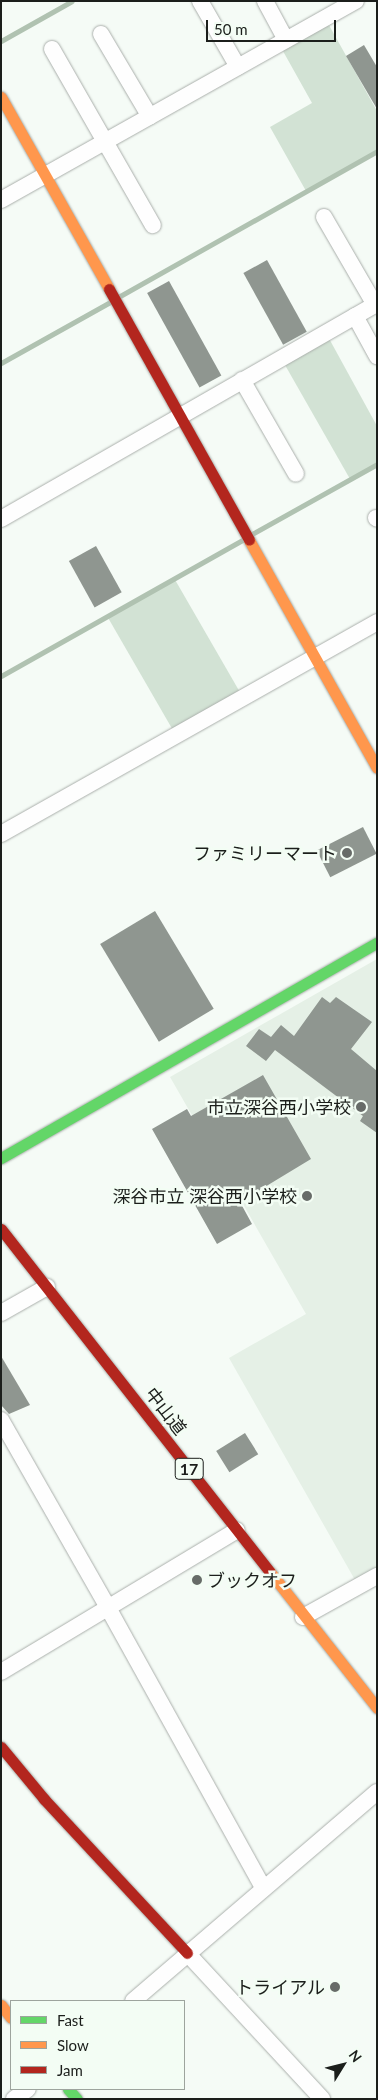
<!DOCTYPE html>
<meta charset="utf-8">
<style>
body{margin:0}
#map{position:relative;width:378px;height:2100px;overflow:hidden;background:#f5fbf6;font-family:Lato,"Noto Sans JP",sans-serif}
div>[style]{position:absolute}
.built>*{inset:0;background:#e5f0e6}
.green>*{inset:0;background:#d2e2d4;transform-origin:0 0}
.stream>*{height:5px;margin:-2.5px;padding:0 2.5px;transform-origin:2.5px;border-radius:2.5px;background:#b0c2b1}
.building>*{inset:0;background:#8f9690;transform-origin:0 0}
.roads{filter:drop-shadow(0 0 1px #aaafab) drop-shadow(0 0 1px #aaafab)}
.street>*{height:16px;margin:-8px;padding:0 8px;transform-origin:8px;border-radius:8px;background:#fefefe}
.fast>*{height:11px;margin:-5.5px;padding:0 5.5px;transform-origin:5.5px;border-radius:5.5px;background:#63d668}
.slow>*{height:11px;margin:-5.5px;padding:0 5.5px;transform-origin:5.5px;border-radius:5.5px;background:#ff974d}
.jam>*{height:11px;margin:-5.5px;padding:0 5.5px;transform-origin:5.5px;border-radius:5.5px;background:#b3261e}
.dots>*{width:14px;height:14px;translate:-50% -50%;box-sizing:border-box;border:2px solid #f3fdf4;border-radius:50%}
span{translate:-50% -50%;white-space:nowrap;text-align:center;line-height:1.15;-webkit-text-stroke:5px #f3fdf4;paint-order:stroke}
.shield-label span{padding:1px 4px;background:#f3fdf4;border:1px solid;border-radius:4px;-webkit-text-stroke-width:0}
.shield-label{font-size:16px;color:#1b1e1b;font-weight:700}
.poi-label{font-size:18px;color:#1b1e1b}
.right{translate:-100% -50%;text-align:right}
.left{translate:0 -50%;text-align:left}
.street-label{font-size:18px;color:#1b1e1b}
.frame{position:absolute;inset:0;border:2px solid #1b1e1b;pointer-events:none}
.legend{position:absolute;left:10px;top:2000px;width:175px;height:90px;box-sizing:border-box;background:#f3fdf4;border:1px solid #9da49d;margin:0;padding:6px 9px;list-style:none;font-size:15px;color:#1b1e1b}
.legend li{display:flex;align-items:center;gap:10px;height:25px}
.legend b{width:25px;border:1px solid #9da49d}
.north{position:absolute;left:318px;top:2040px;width:50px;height:50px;-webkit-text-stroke:4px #f3fdf4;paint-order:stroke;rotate:54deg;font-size:14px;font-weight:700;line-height:20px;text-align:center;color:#1b1e1b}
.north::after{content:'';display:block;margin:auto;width:18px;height:22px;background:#1b1e1b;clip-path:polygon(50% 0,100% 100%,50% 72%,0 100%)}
.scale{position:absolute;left:206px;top:20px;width:130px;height:22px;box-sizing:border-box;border:2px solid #1b1e1b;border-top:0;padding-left:6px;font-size:15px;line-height:18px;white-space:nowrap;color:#1b1e1b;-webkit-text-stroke:4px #f3fdf4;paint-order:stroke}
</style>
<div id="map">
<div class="built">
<i style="clip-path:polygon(377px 959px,377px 1567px,355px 1580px,229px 1358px,306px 1314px,170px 1077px)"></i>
</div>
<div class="green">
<i style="clip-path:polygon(325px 18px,377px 111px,377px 151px,306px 191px,270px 127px,312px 103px,279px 44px)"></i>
<i style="clip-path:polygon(326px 333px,377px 426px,377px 464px,350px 479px,281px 358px)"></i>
<i style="left:174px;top:578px;width:138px;height:77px;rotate:60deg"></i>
</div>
<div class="stream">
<i style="left:1px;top:41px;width:81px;rotate:-29.4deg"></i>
<i style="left:120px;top:296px;width:295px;rotate:-29.4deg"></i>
<i style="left:1px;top:363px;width:125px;rotate:-29.2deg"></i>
<i style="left:252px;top:534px;width:143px;rotate:-29.2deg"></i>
<i style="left:1px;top:676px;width:277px;rotate:-29.4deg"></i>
</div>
<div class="building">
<i style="clip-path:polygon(364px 45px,377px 67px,377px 109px,346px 56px)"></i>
<i style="left:267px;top:260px;width:82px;height:27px;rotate:61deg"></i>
<i style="left:169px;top:281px;width:108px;height:25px;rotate:61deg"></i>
<i style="left:96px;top:546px;width:53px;height:31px;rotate:61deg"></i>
<i style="left:363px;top:827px;width:30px;height:52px;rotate:63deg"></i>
<i style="left:155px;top:911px;width:114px;height:64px;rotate:59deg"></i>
<i style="clip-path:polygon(322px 997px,330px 1003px,336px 997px,372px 1022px,351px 1049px,377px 1071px,377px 1133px,360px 1121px,363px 1116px,275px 1050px,266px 1061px,246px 1046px,259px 1029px,271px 1037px,281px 1025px,294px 1036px)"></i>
<i style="clip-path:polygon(263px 1075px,311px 1159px,240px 1202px,252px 1224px,217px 1244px,152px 1129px,187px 1109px,191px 1116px)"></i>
<i style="clip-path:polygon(1px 1356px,30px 1405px,9px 1414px,1px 1405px)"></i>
<i style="left:245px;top:1433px;width:25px;height:34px;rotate:58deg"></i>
</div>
<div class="roads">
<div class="street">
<i style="left:200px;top:1px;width:76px;rotate:60.1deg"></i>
<i style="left:265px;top:1px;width:44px;rotate:61.7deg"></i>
<i style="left:101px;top:34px;width:96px;rotate:59.4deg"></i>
<i style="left:52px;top:49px;width:203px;rotate:60.2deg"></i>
<i style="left:1px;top:200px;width:407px;rotate:-29.3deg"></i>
<i style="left:324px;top:217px;width:102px;rotate:59.9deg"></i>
<i style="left:355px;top:316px;width:46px;rotate:61.2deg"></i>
<i style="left:242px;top:380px;width:108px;rotate:60.1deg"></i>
<i style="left:376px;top:518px;width:1px;rotate:45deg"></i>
<i style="left:1px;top:519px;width:433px;rotate:-29.8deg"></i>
<i style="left:1px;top:834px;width:432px;rotate:-29.4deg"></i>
<i style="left:1px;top:1313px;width:53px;rotate:-29.5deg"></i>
<i style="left:1px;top:1420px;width:214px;rotate:60.3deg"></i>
<i style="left:107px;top:1606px;width:322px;rotate:61deg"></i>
<i style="left:303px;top:1617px;width:85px;rotate:-29deg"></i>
<i style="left:1px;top:1672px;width:275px;rotate:-31deg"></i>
<i style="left:187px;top:1953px;width:199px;rotate:47.2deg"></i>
<i style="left:133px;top:2001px;width:321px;rotate:-40.6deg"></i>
<i style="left:14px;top:2099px;width:17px;rotate:-36deg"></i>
</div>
<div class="fast">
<i style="left:1px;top:1158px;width:433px;rotate:-29.8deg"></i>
<i style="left:68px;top:2089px;width:13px;rotate:48deg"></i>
</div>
<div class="slow">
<i style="left:1px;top:97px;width:220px;rotate:60.6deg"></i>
<i style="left:249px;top:540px;width:261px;rotate:60.7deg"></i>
<i style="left:270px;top:1572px;width:173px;rotate:51.8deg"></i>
<i style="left:1px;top:2005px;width:16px;rotate:52deg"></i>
</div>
<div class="jam">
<i style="left:109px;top:289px;width:287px;rotate:60.8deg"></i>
<i style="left:1px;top:1229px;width:436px;rotate:51.9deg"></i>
<i style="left:1px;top:1747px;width:67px;rotate:50.4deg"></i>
<i style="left:44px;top:1799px;width:210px;rotate:47.1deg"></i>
</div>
</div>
<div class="dots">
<i style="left:347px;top:853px;background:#676b68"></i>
<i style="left:361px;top:1107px;background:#676b68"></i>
<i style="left:307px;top:1196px;background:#676b68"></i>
<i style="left:197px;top:1580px;background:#676b68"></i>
<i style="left:335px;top:1987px;background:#676b68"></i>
</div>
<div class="shield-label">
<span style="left:189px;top:1469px">17</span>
</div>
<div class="poi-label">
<span class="right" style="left:337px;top:853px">ファミリーマート</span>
<span class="right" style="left:351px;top:1107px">市立深谷西小学校</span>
<span class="right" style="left:297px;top:1196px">深谷市立 深谷西小学校</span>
<span class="left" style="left:207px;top:1580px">ブックオフ</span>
<span class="right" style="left:325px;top:1987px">トライアル</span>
</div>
<div class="street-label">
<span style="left:166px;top:1411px;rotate:52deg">中山道</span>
</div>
<div class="frame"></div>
<ul class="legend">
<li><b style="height:6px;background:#63d668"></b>Fast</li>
<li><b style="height:6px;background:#ff974d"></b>Slow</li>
<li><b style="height:6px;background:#b3261e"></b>Jam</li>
</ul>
<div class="north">N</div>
<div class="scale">50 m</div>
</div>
